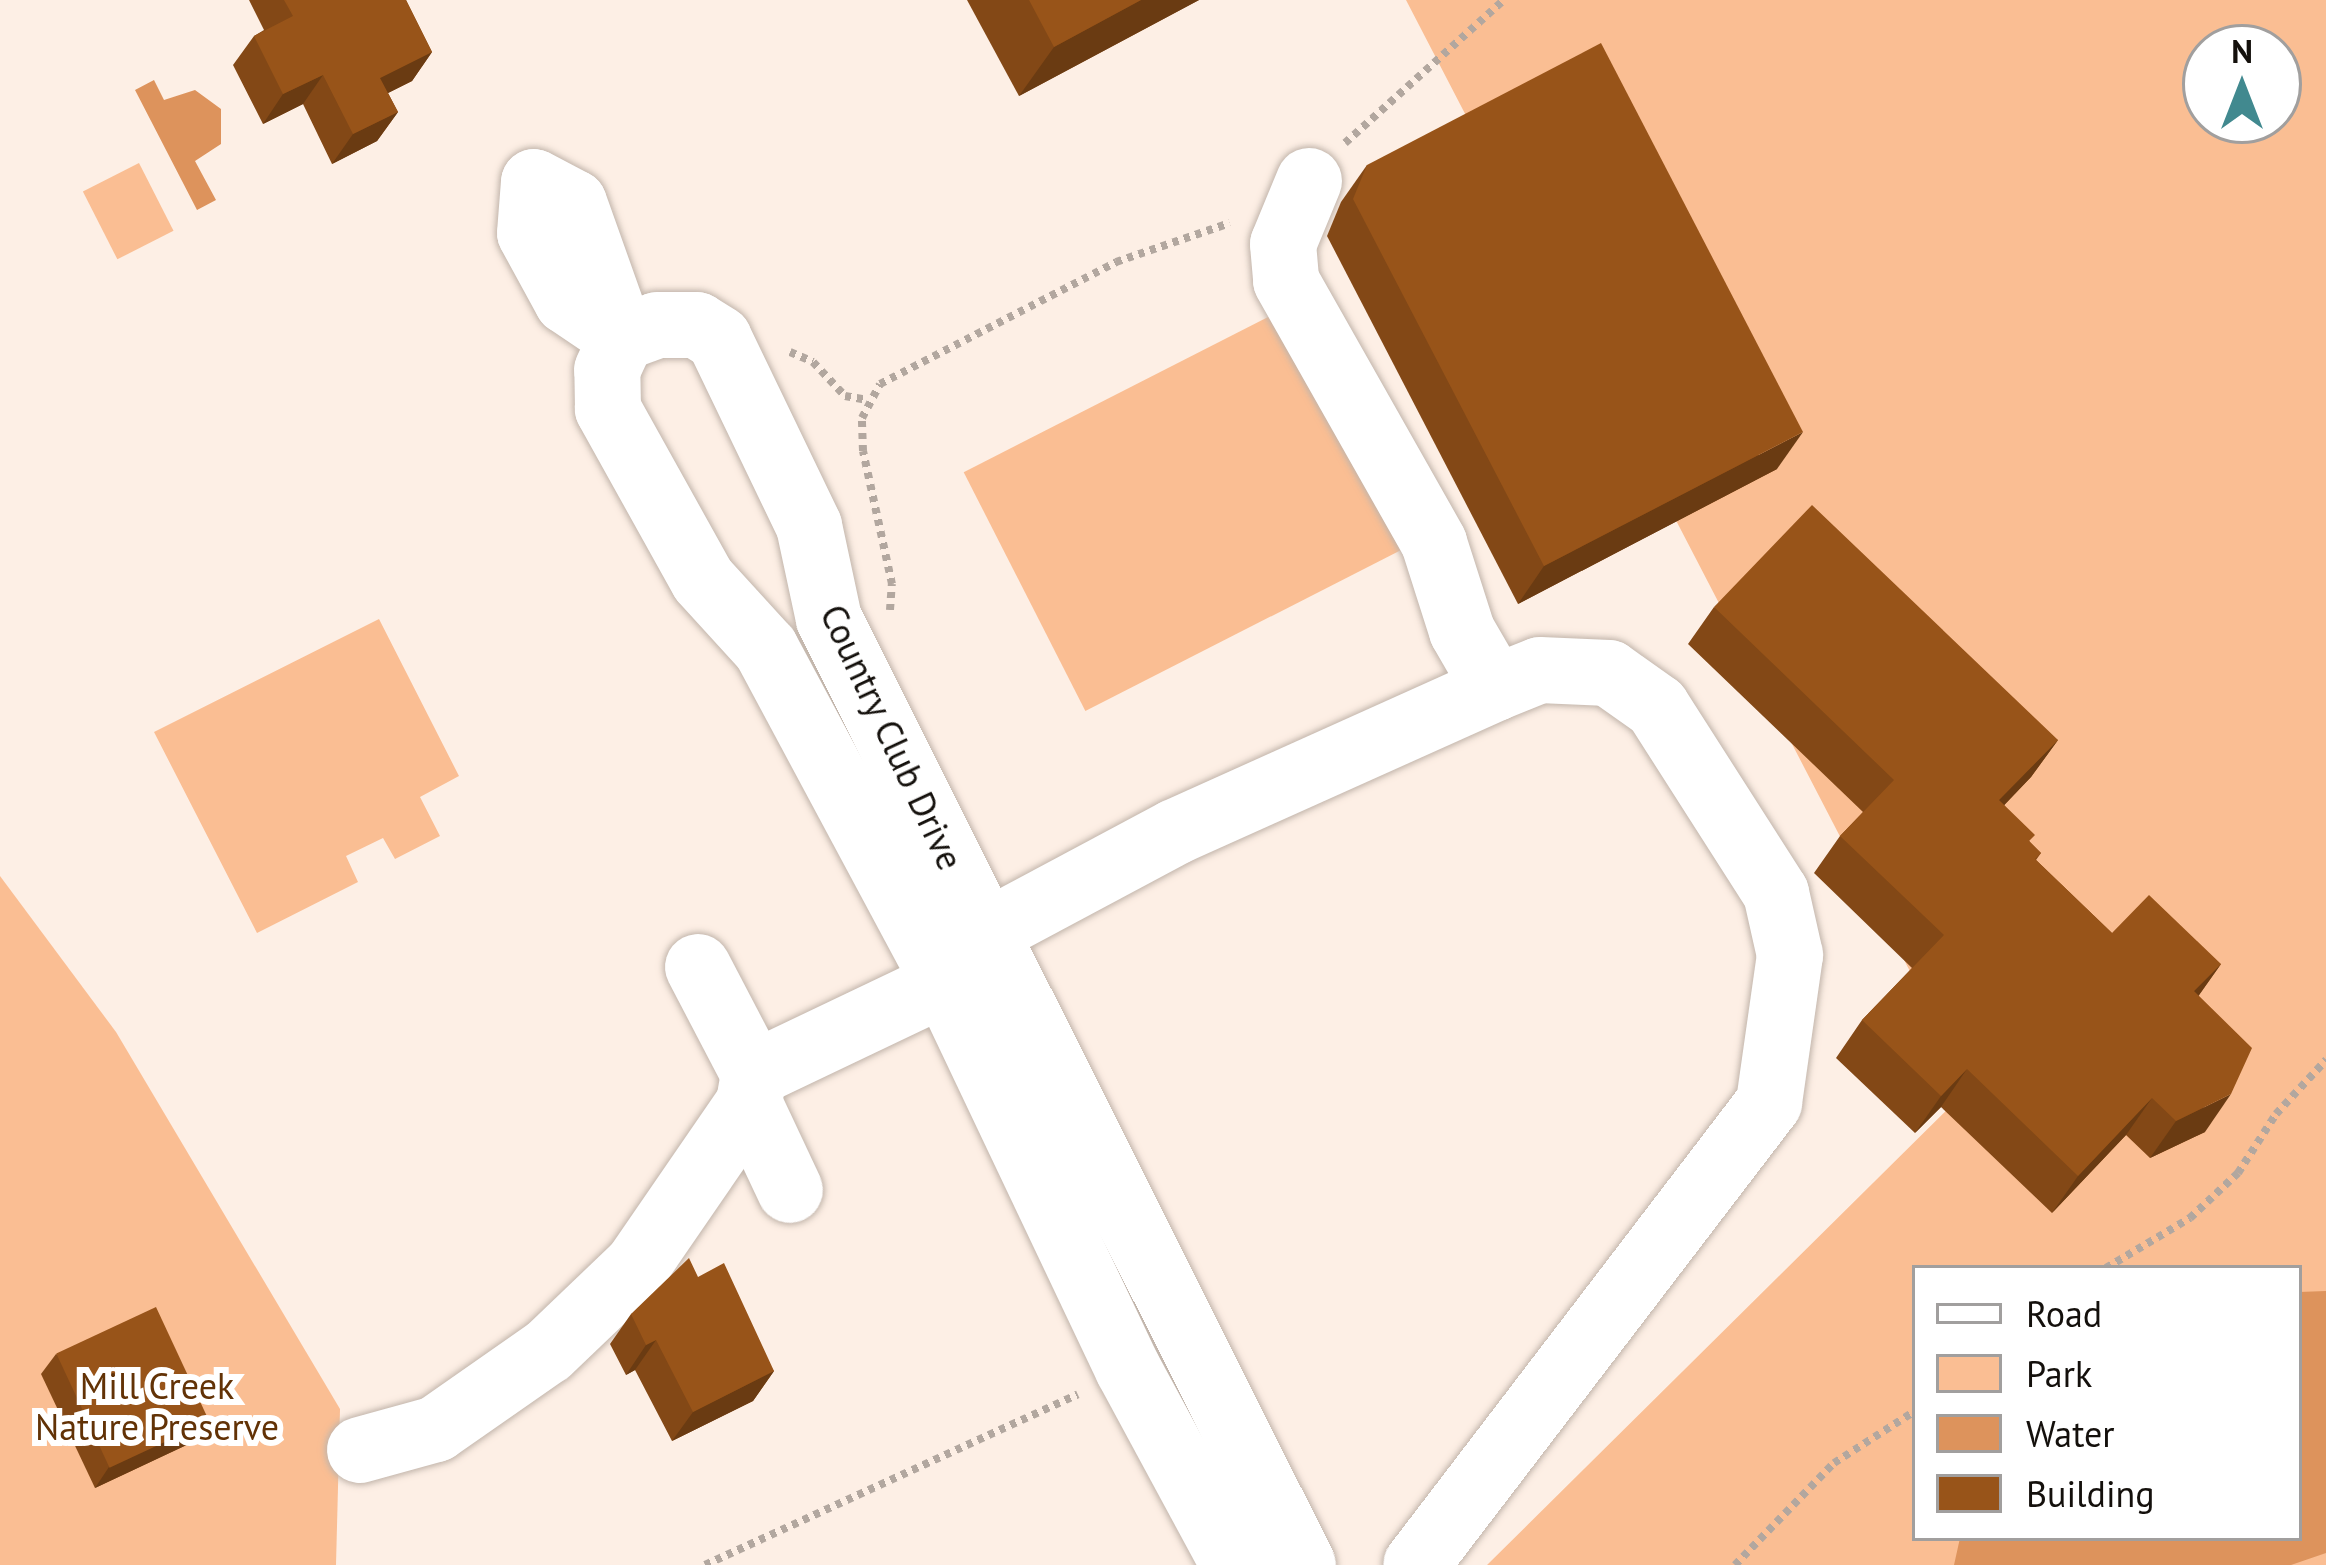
<!DOCTYPE html>
<style>
body{margin:0}
#map{position:relative;width:2326px;height:1565px;overflow:hidden;background:#fdefe5;font-family:"PT Sans",sans-serif}
div>[style]{position:absolute}
.green>*{inset:0;background:#fabe93;transform-origin:0 0}
.water>*{inset:0;background:#dd935c}
.path>*{height:8px;margin-top:-4px;transform-origin:0;background:repeating-linear-gradient(90deg,#b2a79f 0 6px,transparent 0 12px)}
.roads{filter:drop-shadow(0 0 3px #c2b5ab) drop-shadow(0 0 3px #c2b5ab)}
.minor>*{height:66px;margin:-33px;padding:0 33px;transform-origin:33px;border-radius:33px;background:#fff}
.wall>*{inset:0;background:#834816}
.shaded-wall>*{inset:0;background:#6a3b12}
.building>*{inset:0;background:#985419;transform-origin:0 0}
span{translate:-50% -50%;white-space:nowrap;text-align:center;line-height:1.15;-webkit-text-stroke:12px #fff;paint-order:stroke}
.street-label{font-size:36px;color:#14100c}
.park-label{font-size:36px;color:#623206}
.legend{position:absolute;left:1912px;top:1265px;width:390px;height:276px;box-sizing:border-box;background:#fff;border:3px solid #a19f9e;margin:0;padding:15px 21px;list-style:none;font-size:36px;color:#14100c}
.legend li{display:flex;align-items:center;gap:24px;height:60px}
.legend b{width:60px;border:3px solid #a19f9e}
.north{position:absolute;left:2182px;top:24px;width:120px;height:120px;box-sizing:border-box;background:#fff;border:3px solid #a19f9e;border-radius:50%;rotate:0deg;font-size:33px;font-weight:700;line-height:48px;text-align:center;color:#14100c}
.north::after{content:'';display:block;margin:auto;width:42px;height:54px;background:#41898f;clip-path:polygon(50% 0,100% 100%,50% 72%,0 100%)}
</style>
<div id="map">
<div class="green">
<i style="clip-path:polygon(evenodd,1406px 0,2326px 0,2326px 1565px,1487px 1565px,1970px 1087px,1406px 0,2206px 48px,2278px 48px,2278px 120px,2206px 120px,2206px 48px,1406px 0,1915px 1268px,2299px 1268px,2299px 1538px,1915px 1538px,1915px 1268px)"></i>
<i style="left:139px;top:163px;width:76px;height:63px;rotate:63deg"></i>
<i style="left:1280px;top:311px;width:268px;height:355px;rotate:63deg"></i>
<i style="clip-path:polygon(379px 619px,459px 776px,420px 797px,440px 836px,395px 859px,383px 838px,346px 856px,358px 882px,257px 933px,154px 732px)"></i>
<i style="clip-path:polygon(0 876px,116px 1032px,340px 1409px,336px 1565px,0 1565px)"></i>
</div>
<div class="water">
<i style="clip-path:polygon(154px 80px,164px 100px,195px 90px,221px 109px,221px 144px,195px 161px,216px 200px,197px 210px,135px 90px)"></i>
<i style="clip-path:polygon(2326px 1291px,2326px 1553px,2291px 1565px,1954px 1565px,1960px 1538px,2299px 1538px,2299px 1292px)"></i>
</div>
<div class="path">
<i style="left:1345px;top:143px;width:214px;rotate:-42deg"></i>
<i style="left:790px;top:352px;width:25px;rotate:23deg"></i>
<i style="left:813px;top:362px;width:47px;rotate:46.7deg"></i>
<i style="left:845px;top:396px;width:23px;rotate:10deg"></i>
<i style="left:890px;top:610px;width:26px;rotate:-86deg"></i>
<i style="left:892px;top:584px;width:136px;rotate:-102.3deg"></i>
<i style="left:863px;top:451px;width:33px;rotate:-92deg"></i>
<i style="left:862px;top:418px;width:38px;rotate:-62deg"></i>
<i style="left:880px;top:384px;width:266px;rotate:-27.3deg"></i>
<i style="left:1116px;top:262px;width:120px;rotate:-18.9deg"></i>
<i style="left:2106px;top:1268px;width:98px;rotate:-30.8deg"></i>
<i style="left:2190px;top:1218px;width:66px;rotate:-43.2deg"></i>
<i style="left:2238px;top:1173px;width:70px;rotate:-57.2deg"></i>
<i style="left:2276px;top:1114px;width:74px;rotate:-47.2deg"></i>
<i style="left:705px;top:1565px;width:410px;rotate:-24.6deg"></i>
<i style="left:1735px;top:1565px;width:142px;rotate:-45.9deg"></i>
<i style="left:1834px;top:1463px;width:96px;rotate:-32.7deg"></i>
</div>
<div class="roads">
<div class="minor">
<i style="left:1309px;top:181px;width:68px;rotate:112.4deg"></i>
<i style="left:1283px;top:244px;width:37px;rotate:85deg"></i>
<i style="left:1286px;top:281px;width:301px;rotate:60.5deg"></i>
<i style="left:1434px;top:543px;width:92px;rotate:72.3deg"></i>
<i style="left:1462px;top:631px;width:66px;rotate:59.9deg"></i>
<i style="left:534px;top:182px;width:45px;rotate:27.7deg"></i>
<i style="left:574px;top:203px;width:143px;rotate:70.4deg"></i>
<i style="left:622px;top:338px;width:66px;rotate:-146.1deg"></i>
<i style="left:567px;top:301px;width:77px;rotate:-118.6deg"></i>
<i style="left:530px;top:233px;width:51px;rotate:-85.5deg"></i>
<i style="left:698px;top:967px;width:121px;rotate:62.4deg"></i>
<i style="left:754px;top:1074px;width:212px;rotate:-25.5deg"></i>
<i style="left:945px;top:983px;width:65px;rotate:-50.6deg"></i>
<i style="left:986px;top:933px;width:214px;rotate:-28.1deg"></i>
<i style="left:1175px;top:832px;width:351px;rotate:-24.2deg"></i>
<i style="left:1495px;top:688px;width:48px;rotate:-21.8deg"></i>
<i style="left:1540px;top:670px;width:69px;rotate:2.5deg"></i>
<i style="left:1609px;top:673px;width:59px;rotate:35.3deg"></i>
<i style="left:1657px;top:707px;width:221px;rotate:57.4deg"></i>
<i style="left:1776px;top:893px;width:64px;rotate:77.3deg"></i>
<i style="left:1790px;top:955px;width:149px;rotate:98.1deg"></i>
<i style="left:1769px;top:1103px;width:581px;rotate:127.38deg"></i>
<i style="left:754px;top:1074px;width:29px;rotate:100deg"></i>
<i style="left:749px;top:1103px;width:96px;rotate:64.8deg"></i>
<i style="left:360px;top:1450px;width:79px;rotate:-15.4deg"></i>
<i style="left:436px;top:1429px;width:136px;rotate:-34.9deg"></i>
<i style="left:548px;top:1351px;width:123px;rotate:-43.7deg"></i>
<i style="left:637px;top:1266px;width:198px;rotate:-55.5deg"></i>
<i style="left:1234px;top:1565px;width:223px;rotate:-118.4deg"></i>
<i style="left:1128px;top:1369px;width:427px;rotate:-115.4deg"></i>
<i style="left:945px;top:983px;width:379px;rotate:-118.2deg"></i>
<i style="left:766px;top:649px;width:93px;rotate:-132.4deg"></i>
<i style="left:703px;top:580px;width:196px;rotate:-119.1deg"></i>
<i style="left:608px;top:409px;width:39px;rotate:-91deg"></i>
<i style="left:607px;top:370px;width:35px;rotate:-65deg"></i>
<i style="left:622px;top:338px;width:37px;rotate:-20deg"></i>
<i style="left:657px;top:325px;width:40px"></i>
<i style="left:697px;top:325px;width:26px;rotate:32deg"></i>
<i style="left:719px;top:339px;width:208px;rotate:64.3deg"></i>
<i style="left:809px;top:526px;width:95px;rotate:77.9deg"></i>
<i style="left:829px;top:619px;width:1058px;rotate:63.39deg"></i>
</div>
</div>
<div class="wall">
<i style="clip-path:polygon(249px 0,406px 0,432px 52px,412px 81px,388px 93px,398px 112px,377px 141px,332px 164px,303px 104px,263px 124px,233px 65px,254px 36px,264px 30px)"></i>
<i style="clip-path:polygon(967px 0,1199px 0,1019px 96px)"></i>
<i style="clip-path:polygon(1367px 165px,1777px 469px,1518px 604px,1327px 236px,1341px 202px)"></i>
<i style="clip-path:polygon(1714px 607px,2058px 740px,2031px 777px,2004px 805px,2030px 842px,2041px 853px,2036px 860px,2112px 933px,2221px 964px,2198px 996px,2205px 1132px,2150px 1158px,2126px 1135px,2052px 1213px,1941px 1107px,1915px 1133px,1836px 1058px,1862px 1020px,1912px 968px,1814px 873px,1840px 836px,1863px 812px,1688px 644px)"></i>
<i style="clip-path:polygon(698px 1277px,774px 1371px,753px 1401px,672px 1441px,635px 1370px,626px 1375px,610px 1344px,631px 1314px)"></i>
<i style="clip-path:polygon(56px 1354px,209px 1421px,195px 1441px,95px 1488px,41px 1374px)"></i>
</div>
<div class="shaded-wall">
<i style="clip-path:polygon(1141px 0,1199px 0,1019px 96px,1054px 47px)"></i>
<i style="clip-path:polygon(432px 52px,412px 81px,360px 107px,380px 78px)"></i>
<i style="clip-path:polygon(323px 75px,303px 104px,263px 124px,283px 94px)"></i>
<i style="clip-path:polygon(398px 112px,377px 141px,332px 164px,353px 134px)"></i>
<i style="clip-path:polygon(1803px 432px,1777px 469px,1518px 604px,1544px 566px)"></i>
<i style="clip-path:polygon(2058px 740px,2031px 777px,1973px 838px,1999px 800px)"></i>
<i style="clip-path:polygon(2221px 964px,2195px 1001px,2194px 991px)"></i>
<i style="clip-path:polygon(1967px 1069px,1941px 1107px,1915px 1133px,1941px 1096px)"></i>
<i style="clip-path:polygon(2231px 1094px,2205px 1132px,2150px 1158px,2176px 1121px)"></i>
<i style="clip-path:polygon(2152px 1098px,2126px 1135px,2052px 1213px,2078px 1176px)"></i>
<i style="clip-path:polygon(656px 1340px,635px 1370px,626px 1375px,646px 1345px)"></i>
<i style="clip-path:polygon(774px 1371px,753px 1401px,672px 1441px,693px 1412px)"></i>
<i style="clip-path:polygon(209px 1421px,195px 1441px,95px 1488px,109px 1467px)"></i>
</div>
<div class="building">
<i style="clip-path:polygon(284px 0,406px 0,432px 52px,380px 78px,398px 112px,353px 134px,323px 75px,283px 94px,254px 36px,293px 16px)"></i>
<i style="clip-path:polygon(1029px 0,1141px 0,1054px 47px)"></i>
<i style="clip-path:polygon(1601px 43px,1803px 432px,1544px 566px,1353px 199px,1367px 165px)"></i>
<i style="clip-path:polygon(1812px 505px,2058px 740px,1999px 800px,2035px 835px,2029px 841px,2041px 853px,2035px 859px,2112px 933px,2149px 895px,2221px 964px,2194px 991px,2252px 1048px,2231px 1094px,2176px 1121px,2152px 1098px,2078px 1176px,1967px 1069px,1941px 1096px,1862px 1020px,1944px 935px,1840px 836px,1894px 780px,1714px 607px)"></i>
<i style="clip-path:polygon(689px 1258px,698px 1277px,724px 1263px,774px 1371px,693px 1412px,656px 1340px,646px 1345px,631px 1314px)"></i>
<i style="left:156px;top:1307px;width:126px;height:110px;rotate:65deg"></i>
</div>
<div class="street-label">
<span style="left:892px;top:737px;rotate:65deg">Country Club Drive</span>
</div>
<div class="park-label">
<span style="left:157px;top:1406px">Mill Creek<br>Nature Preserve</span>
</div>
<ul class="legend">
<li><b style="height:15px;background:#fff"></b>Road</li>
<li><b style="height:33px;background:#fabe93"></b>Park</li>
<li><b style="height:33px;background:#dd935c"></b>Water</li>
<li><b style="height:33px;background:#985419"></b>Building</li>
</ul>
<div class="north">N</div>
</div>
